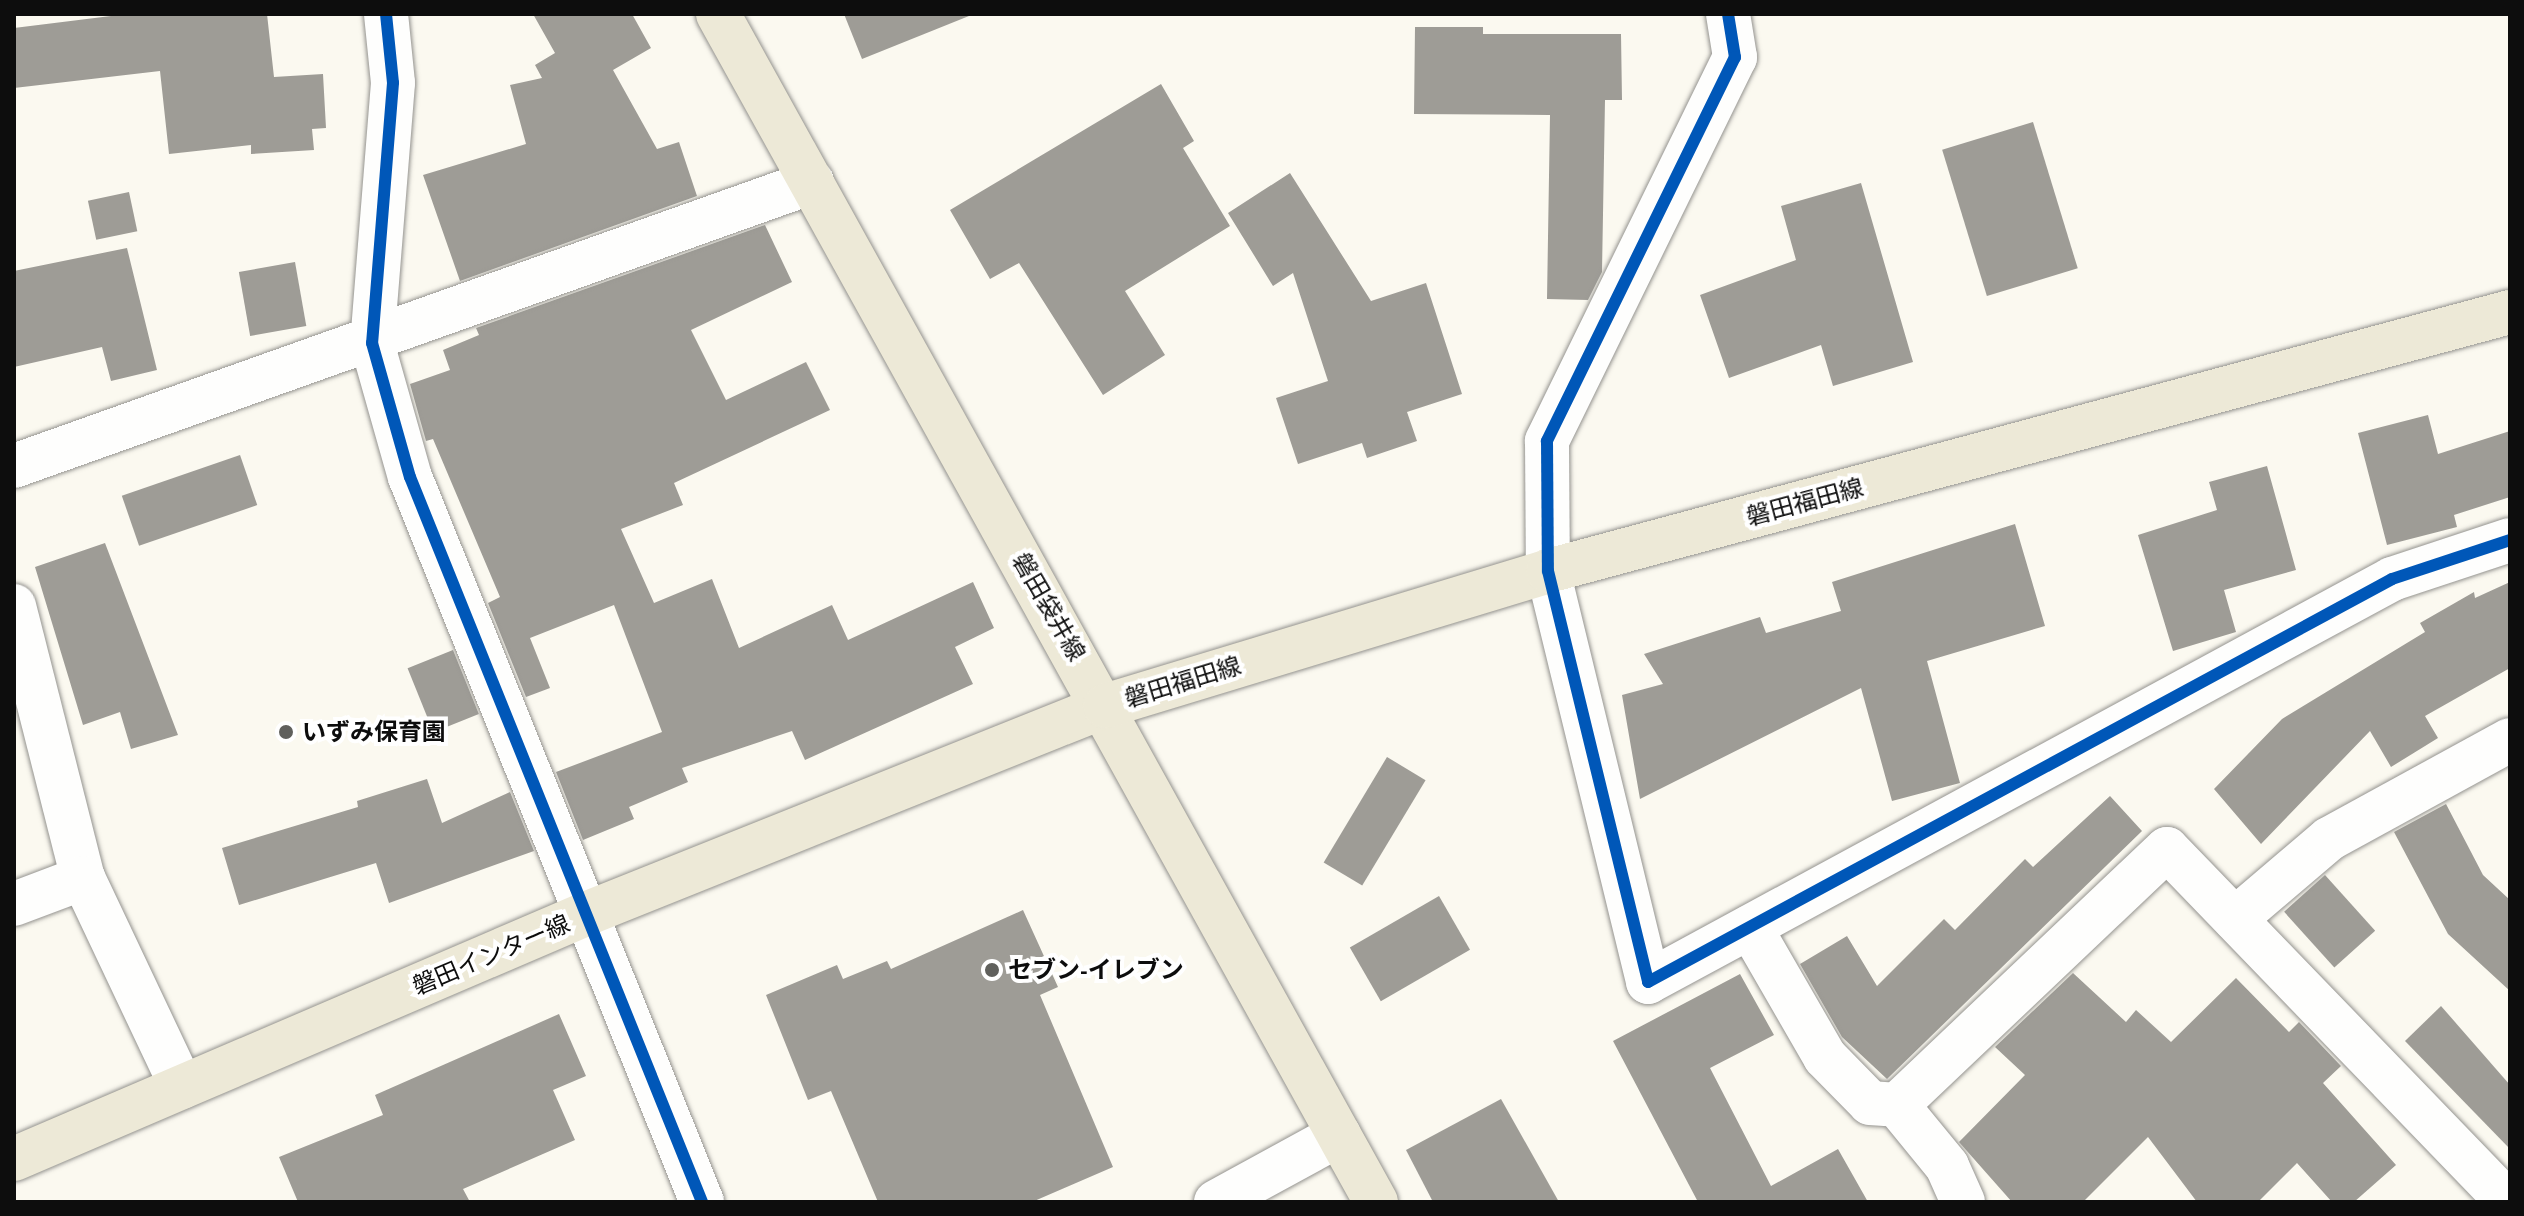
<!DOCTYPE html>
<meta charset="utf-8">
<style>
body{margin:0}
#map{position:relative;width:2524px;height:1216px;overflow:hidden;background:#fbf9f0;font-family:"Zilla Slab","Noto Sans JP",serif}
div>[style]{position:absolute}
.building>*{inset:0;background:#9e9c96;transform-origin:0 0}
.roads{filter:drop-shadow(0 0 2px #94938f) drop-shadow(0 0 2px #94938f)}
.minor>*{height:44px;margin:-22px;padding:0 22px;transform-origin:22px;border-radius:22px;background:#fefefd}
.major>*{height:44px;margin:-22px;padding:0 22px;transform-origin:22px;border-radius:22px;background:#ede9d7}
.cycleway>*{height:12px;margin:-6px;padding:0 6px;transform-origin:6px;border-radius:6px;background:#0057b8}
.dots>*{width:22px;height:22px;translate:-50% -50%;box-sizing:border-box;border:4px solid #fff;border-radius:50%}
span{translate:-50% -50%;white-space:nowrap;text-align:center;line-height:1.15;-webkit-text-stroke:8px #fff;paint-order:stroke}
.street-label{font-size:24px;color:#0d0d0d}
.poi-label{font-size:24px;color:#0d0d0d;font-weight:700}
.left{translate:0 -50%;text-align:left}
.frame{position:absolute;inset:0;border:16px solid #0d0d0d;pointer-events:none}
</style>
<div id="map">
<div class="building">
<i style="clip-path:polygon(127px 14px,267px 14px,274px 77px,323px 74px,326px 128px,312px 129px,314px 150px,251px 154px,251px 145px,169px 154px,160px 71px,14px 88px,14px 28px)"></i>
<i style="clip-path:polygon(533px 14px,632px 14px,651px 48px,613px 70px,657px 149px,679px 142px,697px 196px,460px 281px,423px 175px,526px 144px,510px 85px,542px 78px,535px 65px,555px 53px)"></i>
<i style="clip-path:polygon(844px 14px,969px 14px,969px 16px,862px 59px)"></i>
<i style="clip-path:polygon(1415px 27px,1483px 27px,1483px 34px,1621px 34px,1622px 100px,1605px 100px,1602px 272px,1588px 300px,1547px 299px,1550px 115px,1414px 114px)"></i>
<i style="clip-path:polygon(1161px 84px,1194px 141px,1183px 148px,1230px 226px,1125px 291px,1165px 355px,1103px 395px,1019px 263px,990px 279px,950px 210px)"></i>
<i style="left:2033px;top:122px;width:153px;height:95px;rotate:73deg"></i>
<i style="clip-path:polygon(1290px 173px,1371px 301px,1426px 283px,1462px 394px,1407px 412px,1417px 441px,1367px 458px,1362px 443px,1298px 464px,1276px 398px,1328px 381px,1293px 273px,1273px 286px,1228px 213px)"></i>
<i style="clip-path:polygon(1861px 183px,1913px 362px,1833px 386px,1821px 345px,1729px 378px,1700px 295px,1796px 260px,1781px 206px)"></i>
<i style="left:129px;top:192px;width:40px;height:42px;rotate:78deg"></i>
<i style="clip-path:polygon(765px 225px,792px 282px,691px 330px,726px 400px,806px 362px,830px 410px,674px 483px,683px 505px,621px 529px,654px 603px,712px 579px,739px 648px,832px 605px,848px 640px,973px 582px,994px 628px,955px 647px,973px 684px,805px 760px,792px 731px,682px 768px,688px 782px,629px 807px,634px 819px,583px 840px,556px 772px,662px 732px,614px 605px,530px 638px,550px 688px,526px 697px,488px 603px,500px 597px,433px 439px,426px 441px,410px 384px,450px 370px,443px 350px,479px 335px,476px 328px)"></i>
<i style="clip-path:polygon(127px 248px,157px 370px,111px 381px,102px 347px,14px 367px,14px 271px)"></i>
<i style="left:295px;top:262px;width:65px;height:57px;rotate:80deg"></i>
<i style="clip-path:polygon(2428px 415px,2438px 454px,2510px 431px,2510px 497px,2454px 515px,2457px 527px,2387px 545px,2358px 433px)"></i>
<i style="left:240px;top:455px;width:53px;height:125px;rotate:71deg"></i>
<i style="clip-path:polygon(2267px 466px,2296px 570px,2224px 590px,2236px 632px,2173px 651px,2138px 535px,2217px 510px,2209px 482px)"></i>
<i style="clip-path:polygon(2015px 524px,2045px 626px,1927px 661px,1960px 783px,1892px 801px,1861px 688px,1640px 799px,1622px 695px,1663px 684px,1644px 654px,1760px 617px,1766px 633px,1841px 611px,1832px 582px)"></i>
<i style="clip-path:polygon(105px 543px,178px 735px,131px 749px,120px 712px,83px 725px,35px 567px)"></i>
<i style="clip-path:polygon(2510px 582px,2510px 668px,2425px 716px,2438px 738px,2391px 767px,2370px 731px,2261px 844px,2214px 789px,2282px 719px,2425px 632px,2420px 623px,2474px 592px,2475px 598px)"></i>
<i style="left:453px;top:650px;width:69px;height:49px;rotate:68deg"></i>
<i style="left:1387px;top:757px;width:45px;height:123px;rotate:31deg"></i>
<i style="clip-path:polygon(427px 779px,442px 823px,510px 792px,534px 851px,389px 903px,376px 863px,239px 905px,222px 848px,358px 807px,357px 801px)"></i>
<i style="clip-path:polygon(2110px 796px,2142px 831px,1887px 1079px,1842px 1037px,1800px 964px,1847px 936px,1877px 986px,1944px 919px,1955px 930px,2025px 859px,2033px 867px)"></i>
<i style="clip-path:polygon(2446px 804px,2483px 875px,2510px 900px,2510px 991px,2448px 934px,2394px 832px)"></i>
<i style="left:2325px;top:875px;width:75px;height:55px;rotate:48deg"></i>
<i style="left:1439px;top:896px;width:62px;height:103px;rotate:60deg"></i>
<i style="clip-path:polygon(1023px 910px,1058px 987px,1040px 995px,1113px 1167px,1032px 1202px,878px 1202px,831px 1091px,808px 1100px,766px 995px,837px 965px,843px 979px,887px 961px,891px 969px)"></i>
<i style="clip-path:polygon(2073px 973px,2126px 1022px,2136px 1010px,2171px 1042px,2236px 978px,2289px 1032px,2299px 1022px,2341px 1066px,2323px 1083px,2396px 1165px,2354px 1202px,2332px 1202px,2297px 1163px,2258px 1202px,2197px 1202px,2148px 1137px,2083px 1202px,2012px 1202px,1959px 1142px,2025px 1075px,1995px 1047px)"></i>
<i style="clip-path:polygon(1740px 974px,1774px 1035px,1710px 1068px,1771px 1186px,1838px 1149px,1868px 1202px,1698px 1202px,1613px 1041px)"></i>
<i style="clip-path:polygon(2441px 1006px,2510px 1085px,2510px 1149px,2405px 1041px)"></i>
<i style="clip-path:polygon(559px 1014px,586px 1076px,553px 1090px,575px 1140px,463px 1189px,470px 1202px,298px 1202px,279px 1157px,383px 1115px,375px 1095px)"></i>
<i style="clip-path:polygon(1501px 1099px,1559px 1202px,1433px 1202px,1406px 1150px)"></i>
</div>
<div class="roads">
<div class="minor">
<i style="left:386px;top:14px;width:69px;rotate:84.2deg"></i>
<i style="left:393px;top:83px;width:261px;rotate:94.6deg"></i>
<i style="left:372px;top:343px;width:139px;rotate:74.2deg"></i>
<i style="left:410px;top:477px;width:782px;rotate:68.06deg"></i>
<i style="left:1728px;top:14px;width:44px;rotate:80.8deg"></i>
<i style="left:1735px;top:57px;width:428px;rotate:116.1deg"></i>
<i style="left:1547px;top:441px;width:130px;rotate:89.6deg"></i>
<i style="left:1548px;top:571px;width:423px;rotate:76.3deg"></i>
<i style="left:1648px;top:982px;width:846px;rotate:-28.44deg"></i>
<i style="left:2392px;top:579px;width:124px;rotate:-18.3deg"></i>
<i style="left:14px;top:466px;width:847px;rotate:-19.59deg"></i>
<i style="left:14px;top:606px;width:281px;rotate:75.8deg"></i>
<i style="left:83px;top:878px;width:231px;rotate:64.7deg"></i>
<i style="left:14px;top:904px;width:74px;rotate:-20.6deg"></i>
<i style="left:2235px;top:919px;width:123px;rotate:-40.4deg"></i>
<i style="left:2329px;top:839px;width:206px;rotate:-28.7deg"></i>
<i style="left:1750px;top:927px;width:150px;rotate:60deg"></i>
<i style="left:1825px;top:1057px;width:64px;rotate:45.6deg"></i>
<i style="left:1870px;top:1103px;width:27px;rotate:4deg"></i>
<i style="left:1216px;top:1202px;width:140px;rotate:-28.6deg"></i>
<i style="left:1963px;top:1202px;width:39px;rotate:-114deg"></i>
<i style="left:1947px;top:1166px;width:79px;rotate:-129.3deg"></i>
<i style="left:1897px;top:1105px;width:372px;rotate:-43.5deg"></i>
<i style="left:2167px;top:849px;width:491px;rotate:46deg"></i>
</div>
<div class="major">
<i style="left:718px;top:14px;width:1358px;rotate:61.02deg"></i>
<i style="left:14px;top:1159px;width:624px;rotate:-23.2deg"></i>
<i style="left:588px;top:913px;width:557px;rotate:-21.82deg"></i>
<i style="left:1105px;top:706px;width:463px;rotate:-16.9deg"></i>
<i style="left:1548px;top:571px;width:996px;rotate:-15.07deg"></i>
</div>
</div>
<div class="cycleway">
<i style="left:386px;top:14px;width:69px;rotate:84.2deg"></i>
<i style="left:393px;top:83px;width:261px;rotate:94.6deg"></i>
<i style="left:372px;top:343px;width:139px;rotate:74.2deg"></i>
<i style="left:410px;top:477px;width:782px;rotate:68.06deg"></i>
<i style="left:1728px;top:14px;width:44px;rotate:80.8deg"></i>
<i style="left:1735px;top:57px;width:428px;rotate:116.1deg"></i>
<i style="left:1547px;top:441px;width:130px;rotate:89.6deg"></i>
<i style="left:1548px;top:571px;width:423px;rotate:76.3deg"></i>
<i style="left:1648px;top:982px;width:846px;rotate:-28.44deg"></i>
<i style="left:2392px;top:579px;width:124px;rotate:-18.3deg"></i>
</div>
<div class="dots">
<i style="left:286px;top:732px;background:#60605c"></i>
<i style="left:992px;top:970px;background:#60605c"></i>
</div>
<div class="street-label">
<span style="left:1805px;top:502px;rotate:-15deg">磐田福田線</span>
<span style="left:1049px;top:607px;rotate:60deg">磐田袋井線</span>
<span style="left:1183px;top:682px;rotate:-17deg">磐田福田線</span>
<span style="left:491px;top:955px;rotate:-23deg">磐田インター線</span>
</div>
<div class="poi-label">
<span class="left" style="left:302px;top:732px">いずみ保育園</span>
<span class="left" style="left:1008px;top:970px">セブン-イレブン</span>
</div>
<div class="frame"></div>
</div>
